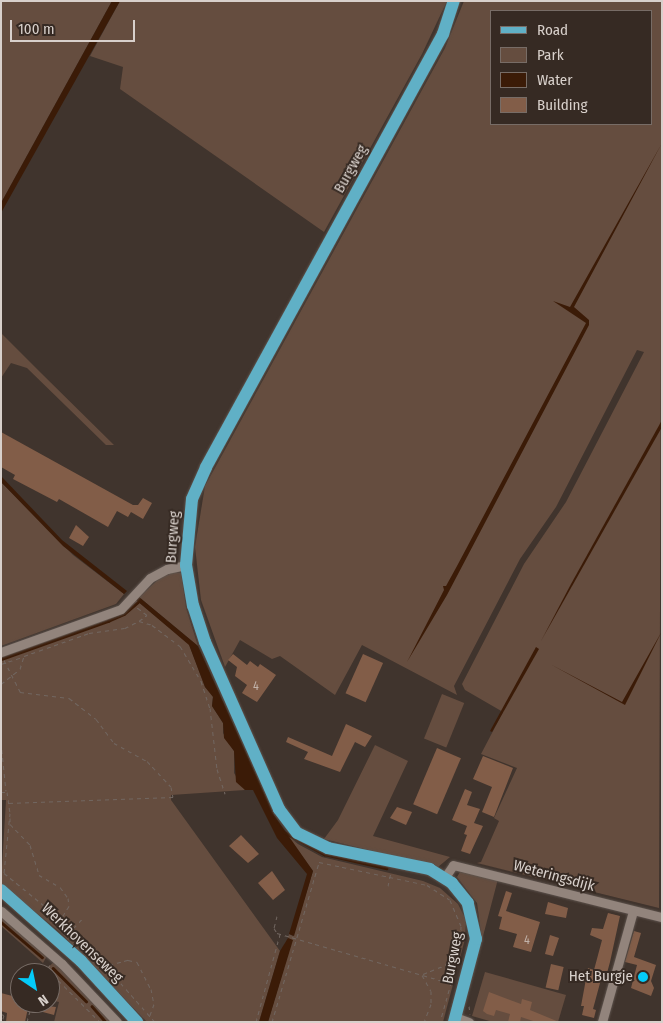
<!DOCTYPE html>
<style>
body{margin:0}
#map{position:relative;width:663px;height:1023px;overflow:hidden;background:#40342d;font-family:"Fira Sans Condensed",sans-serif}
div>[style]{position:absolute}
.green>*{inset:0;background:#654d3f;transform-origin:0 0}
.water>*{inset:0;background:#3b1b07}
.stream>*{height:2.5px;margin:-1.25px;padding:0 1.25px;transform-origin:1.25px;border-radius:1.25px;background:#3b1b07}
.building>*{inset:0;background:#825d48;transform-origin:0 0}
.path>*{height:1px;margin-top:-0.5px;transform-origin:0;background:repeating-linear-gradient(90deg,#716660 0 4px,transparent 0 8px)}
.roads{filter:drop-shadow(0 0 1px #5c524c) drop-shadow(0 0 1px #5c524c)}
.minor>*{height:9px;margin:-4.5px;padding:0 4.5px;transform-origin:4.5px;border-radius:4.5px;background:#92847c}
.major>*{height:12px;margin:-6px;padding:0 6px;transform-origin:6px;border-radius:6px;background:#60b0c6}
.dots>*{width:14px;height:14px;translate:-50% -50%;box-sizing:border-box;border:2px solid #362a23;border-radius:50%}
span{translate:-50% -50%;white-space:nowrap;text-align:center;line-height:1.15;-webkit-text-stroke:4px #362a23;paint-order:stroke}
.number-label{font-size:12px;color:#c2b3aa}
.number-label span{-webkit-text-stroke-width:0}
.street-label{font-size:15px;color:#d8d0cb}
.poi-label{font-size:15px;color:#d8d0cb}
.right{translate:-100% -50%;text-align:right}
.frame{position:absolute;inset:0;border:2px solid #d8d0cb;pointer-events:none}
.legend{position:absolute;left:490px;top:10px;width:162px;height:115px;box-sizing:border-box;background:#362a23;border:1px solid #776c66;margin:0;padding:6px 9px;list-style:none;font-size:15px;color:#d8d0cb}
.legend li{display:flex;align-items:center;gap:10px;height:25px}
.legend b{width:25px;border:1px solid #776c66}
.north{position:absolute;left:10px;top:963px;width:50px;height:50px;box-sizing:border-box;background:#362a23;border:1px solid #776c66;border-radius:50%;rotate:146deg;font-size:14px;font-weight:700;line-height:20px;text-align:center;color:#d8d0cb}
.north::after{content:'';display:block;margin:auto;width:18px;height:22px;background:#04cbf9;clip-path:polygon(50% 0,100% 100%,50% 72%,0 100%)}
.scale{position:absolute;left:10px;top:20px;width:125px;height:22px;box-sizing:border-box;border:2px solid #d8d0cb;border-top:0;padding-left:6px;font-size:15px;line-height:18px;white-space:nowrap;color:#d8d0cb;-webkit-text-stroke:4px #362a23;paint-order:stroke}
</style>
<div id="map">
<div class="green">
<i style="clip-path:polygon(1px 1px,112px 1px,1px 203px)"></i>
<i style="clip-path:polygon(120px 1px,447px 1px,422px 54px,324px 232px,120px 89px,123px 67px,90px 56px)"></i>
<i style="clip-path:polygon(evenodd,464px 1px,662px 1px,659px 908px,477px 863px,481px 862px,499px 821px,494px 818px,517px 768px,481px 754px,503px 712px,465px 690px,462px 684px,524px 564px,566px 502px,644px 352px,637px 350px,556px 507px,520px 559px,454px 686px,457px 695px,362px 645px,335px 695px,280px 656px,272px 659px,240px 640px,225px 667px,201px 600px,195px 547px,205px 486px,445px 48px,464px 1px,492px 11px,652px 11px,652px 124px,492px 124px,492px 11px)"></i>
<i style="clip-path:polygon(1px 333px,41px 373px,114px 445px,106px 445px,27px 368px,11px 363px,1px 378px)"></i>
<i style="clip-path:polygon(1px 482px,73px 555px,124px 594px,116px 604px,1px 646px)"></i>
<i style="clip-path:polygon(175px 572px,181px 573px,186px 608px,198px 646px,139px 597px,161px 577px)"></i>
<i style="clip-path:polygon(136px 600px,189px 644px,205px 687px,213px 696px,212px 706px,223px 723px,223px 733px,234px 751px,234px 773px,245px 790px,171px 795px,171px 800px,280px 951px,259px 1022px,147px 1022px,60px 932px,1px 884px,6px 800px,1px 800px,1px 657px,112px 617px)"></i>
<i style="left:442px;top:694px;width:24px;height:48px;rotate:22deg"></i>
<i style="clip-path:polygon(375px 745px,408px 761px,373px 836px,450px 857px,438px 867px,324px 839px,338px 820px)"></i>
<i style="clip-path:polygon(284px 832px,298px 844px,322px 857px,423px 881px,440px 888px,458px 904px,466px 920px,465px 939px,443px 1022px,268px 1022px,292px 940px,288px 938px,289px 934px,293px 936px,313px 871px)"></i>
<i style="clip-path:polygon(460px 872px,498px 879px,482px 940px,477px 903px,457px 877px)"></i>
<i style="clip-path:polygon(1px 915px,47px 956px,43px 963px,1px 926px)"></i>
<i style="clip-path:polygon(54px 962px,112px 1022px,54px 1022px,59px 1002px,50px 1000px,50px 973px,46px 969px)"></i>
<i style="clip-path:polygon(485px 972px,566px 995px,558px 1022px,493px 1022px,472px 1016px)"></i>
</div>
<div class="water">
<i style="clip-path:polygon(112px 1px,120px 1px,1px 213px,1px 203px)"></i>
<i style="clip-path:polygon(662px 143px,574px 307px,589px 320px,589px 325px,447px 595px,407px 662px,444px 590px,443px 586px,446px 586px,457px 566px,586px 323px,553px 301px,570px 307px)"></i>
<i style="clip-path:polygon(662px 420px,662px 427px,541px 641px,571px 584px)"></i>
<i style="clip-path:polygon(1px 476px,62px 540px,127px 591px,124px 594px,63px 546px,1px 482px)"></i>
<i style="clip-path:polygon(139px 597px,198px 646px,274px 815px,313px 871px,294px 936px,289px 934px,307px 874px,277px 838px,253px 790px,245px 790px,236px 782px,234px 751px,224px 738px,223px 723px,212px 706px,213px 697px,205px 687px,189px 645px,136px 600px)"></i>
<i style="clip-path:polygon(662px 631px,625px 705px,550px 664px,622px 702px)"></i>
<i style="clip-path:polygon(536px 647px,539px 649px,492px 732px,490px 731px)"></i>
<i style="clip-path:polygon(288px 938px,293px 940px,268px 1022px,259px 1022px,280px 951px)"></i>
</div>
<div class="stream">
<i style="left:1px;top:659px;width:114px;rotate:-19.6deg"></i>
<i style="left:108px;top:621px;width:17px;rotate:-24deg"></i>
<i style="left:124px;top:614px;width:18px;rotate:-41deg"></i>
<i style="left:284px;top:832px;width:46px;rotate:28.8deg"></i>
<i style="left:324px;top:854px;width:64px;rotate:12.7deg"></i>
<i style="left:1px;top:922px;width:54px;rotate:40.5deg"></i>
<i style="left:53px;top:968px;width:47px;rotate:45deg"></i>
<i style="left:92px;top:1006px;width:21px;rotate:49deg"></i>
</div>
<div class="building">
<i style="clip-path:polygon(1px 432px,133px 505px,138px 505px,143px 498px,152px 503px,143px 519px,131px 512px,128px 517px,117px 511px,108px 527px,59px 499px,57px 502px,13px 479px,15px 475px,1px 467px)"></i>
<i style="clip-path:polygon(76px 525px,89px 537px,83px 546px,69px 538px)"></i>
<i style="clip-path:polygon(233px 654px,247px 665px,250px 661px,258px 667px,260px 664px,276px 675px,257px 702px,242px 693px,247px 685px,235px 676px,237px 667px,228px 660px)"></i>
<i style="left:363px;top:654px;width:22px;height:43px;rotate:24deg"></i>
<i style="clip-path:polygon(346px 724px,372px 736px,365px 747px,355px 742px,340px 772px,304px 759px,308px 752px,286px 742px,288px 737px,332px 756px)"></i>
<i style="left:437px;top:748px;width:26px;height:61px;rotate:23deg"></i>
<i style="clip-path:polygon(483px 756px,513px 768px,494px 817px,482px 812px,492px 787px,473px 779px)"></i>
<i style="clip-path:polygon(465px 789px,472px 792px,467px 805px,480px 809px,474px 823px,483px 826px,470px 854px,461px 851px,467px 835px,464px 834px,467px 826px,452px 820px)"></i>
<i style="clip-path:polygon(397px 807px,412px 812px,406px 825px,390px 818px)"></i>
<i style="clip-path:polygon(241px 835px,259px 854px,248px 863px,229px 846px)"></i>
<i style="clip-path:polygon(272px 871px,285px 890px,273px 900px,258px 883px)"></i>
<i style="clip-path:polygon(506px 891px,512px 893px,506px 911px,540px 922px,531px 952px,513px 947px,517px 934px,499px 929px,502px 917px,498px 916px)"></i>
<i style="clip-path:polygon(548px 902px,568px 908px,566px 918px,545px 914px)"></i>
<i style="clip-path:polygon(608px 913px,620px 916px,610px 962px,607px 973px,603px 972px,593px 1009px,596px 1010px,594px 1018px,582px 1015px,584px 1006px,581px 1006px,588px 968px,594px 970px,602px 940px,590px 935px,592px 928px,603px 929px)"></i>
<i style="clip-path:polygon(634px 931px,641px 933px,634px 957px,656px 965px,651px 981px,654px 988px,651px 996px,631px 988px,637px 965px,625px 962px)"></i>
<i style="clip-path:polygon(550px 935px,559px 938px,553px 956px,545px 954px)"></i>
<i style="left:551px;top:964px;width:13px;height:24px;rotate:13deg"></i>
<i style="clip-path:polygon(489px 992px,521px 1004px,522px 999px,532px 1002px,530px 1010px,559px 1022px,536px 1022px,521px 1017px,520px 1022px,508px 1022px,510px 1014px,496px 1010px,494px 1016px,487px 1014px,483px 1011px)"></i>
<i style="clip-path:polygon(1px 993px,20px 998px,20px 1003px,56px 1007px,54px 1015px,28px 1008px,25px 1022px,6px 1022px,7px 1013px,1px 1011px)"></i>
</div>
<div class="path">
<i style="left:139px;top:621px;width:14px;rotate:17deg"></i>
<i style="left:152px;top:625px;width:35px;rotate:37deg"></i>
<i style="left:180px;top:646px;width:41px;rotate:59deg"></i>
<i style="left:201px;top:681px;width:28px;rotate:72deg"></i>
<i style="left:210px;top:708px;width:61px;rotate:83.5deg"></i>
<i style="left:217px;top:769px;width:26px;rotate:72deg"></i>
<i style="left:4px;top:660px;width:36px;rotate:63deg"></i>
<i style="left:20px;top:692px;width:49px;rotate:7deg"></i>
<i style="left:69px;top:698px;width:34px;rotate:38deg"></i>
<i style="left:96px;top:719px;width:30px;rotate:53deg"></i>
<i style="left:114px;top:743px;width:38px;rotate:29deg"></i>
<i style="left:147px;top:761px;width:35px;rotate:47deg"></i>
<i style="left:171px;top:787px;width:10px;rotate:79deg"></i>
<i style="left:173px;top:797px;width:165px;rotate:177.9deg"></i>
<i style="left:1px;top:664px;width:23px;rotate:-18deg"></i>
<i style="left:1px;top:684px;width:24px;rotate:-38deg"></i>
<i style="left:20px;top:669px;width:14px;rotate:-73deg"></i>
<i style="left:24px;top:656px;width:69px;rotate:-19.5deg"></i>
<i style="left:89px;top:633px;width:36px;rotate:-8deg"></i>
<i style="left:125px;top:628px;width:16px;rotate:-27deg"></i>
<i style="left:139px;top:621px;width:10px;rotate:-37deg"></i>
<i style="left:147px;top:615px;width:15px;rotate:-143deg"></i>
<i style="left:1px;top:742px;width:49px;rotate:84.2deg"></i>
<i style="left:1px;top:792px;width:6px"></i>
<i style="left:7px;top:792px;width:22px;rotate:82deg"></i>
<i style="left:10px;top:813px;width:60px;rotate:95.7deg"></i>
<i style="left:4px;top:873px;width:89px;rotate:39.1deg"></i>
<i style="left:73px;top:929px;width:124px;rotate:48.6deg"></i>
<i style="left:10px;top:818px;width:6px;rotate:90deg"></i>
<i style="left:10px;top:824px;width:29px;rotate:46deg"></i>
<i style="left:30px;top:845px;width:31px;rotate:73deg"></i>
<i style="left:39px;top:875px;width:24px;rotate:30deg"></i>
<i style="left:60px;top:887px;width:14px;rotate:54deg"></i>
<i style="left:68px;top:898px;width:8px;rotate:83deg"></i>
<i style="left:69px;top:906px;width:15px;rotate:122deg"></i>
<i style="left:388px;top:886px;width:14px;rotate:-78deg"></i>
<i style="left:277px;top:916px;width:12px;rotate:104deg"></i>
<i style="left:274px;top:928px;width:6px;rotate:59deg"></i>
<i style="left:277px;top:933px;width:180px;rotate:16.1deg"></i>
<i style="left:68px;top:934px;width:22px;rotate:-47deg"></i>
<i style="left:50px;top:965px;width:5px;rotate:127deg"></i>
<i style="left:47px;top:969px;width:75px;rotate:45deg"></i>
<i style="left:109px;top:965px;width:20px;rotate:-15deg"></i>
<i style="left:128px;top:960px;width:9px;rotate:13deg"></i>
<i style="left:137px;top:962px;width:30px;rotate:63deg"></i>
<i style="left:151px;top:989px;width:15px;rotate:79deg"></i>
<i style="left:154px;top:1004px;width:12px;rotate:110deg"></i>
<i style="left:423px;top:974px;width:24px;rotate:-22deg"></i>
<i style="left:445px;top:965px;width:19px;rotate:-43deg"></i>
<i style="left:422px;top:975px;width:18px;rotate:61deg"></i>
<i style="left:431px;top:991px;width:13px;rotate:90deg"></i>
<i style="left:431px;top:1004px;width:19px;rotate:111deg"></i>
<i style="left:469px;top:1006px;width:8px;rotate:83deg"></i>
<i style="left:1px;top:1014px;width:3px;rotate:18deg"></i>
<i style="left:4px;top:1015px;width:7px;rotate:106deg"></i>
<i style="left:27px;top:1022px;width:20px;rotate:-75deg"></i>
<i style="left:256px;top:1022px;width:91px;rotate:-74.7deg"></i>
<i style="left:272px;top:1022px;width:167px;rotate:-73.6deg"></i>
<i style="left:319px;top:862px;width:110px;rotate:12deg"></i>
<i style="left:427px;top:885px;width:27px;rotate:33deg"></i>
<i style="left:450px;top:900px;width:28px;rotate:67deg"></i>
<i style="left:461px;top:926px;width:25px;rotate:92deg"></i>
<i style="left:460px;top:951px;width:74px;rotate:105.7deg"></i>
</div>
<div class="roads">
<div class="minor">
<i style="left:1px;top:652px;width:127px;rotate:-19.7deg"></i>
<i style="left:121px;top:609px;width:42px;rotate:-46.9deg"></i>
<i style="left:150px;top:578px;width:19px;rotate:-28deg"></i>
<i style="left:167px;top:569px;width:19px;rotate:-12deg"></i>
<i style="left:445px;top:877px;width:14px;rotate:-56deg"></i>
<i style="left:453px;top:865px;width:215px;rotate:14deg"></i>
<i style="left:1px;top:911px;width:81px;rotate:41deg"></i>
<i style="left:62px;top:964px;width:80px;rotate:46.5deg"></i>
<i style="left:455px;top:1017px;width:15px;rotate:20deg"></i>
<i style="left:602px;top:1022px;width:115px;rotate:-74.4deg"></i>
</div>
<div class="major">
<i style="left:1px;top:890px;width:107px;rotate:41.6deg"></i>
<i style="left:81px;top:961px;width:83px;rotate:47.4deg"></i>
<i style="left:454px;top:1022px;width:86px;rotate:-75.2deg"></i>
<i style="left:476px;top:939px;width:37px;rotate:-103deg"></i>
<i style="left:468px;top:903px;width:26px;rotate:-129deg"></i>
<i style="left:452px;top:883px;width:26px;rotate:-148deg"></i>
<i style="left:430px;top:869px;width:104px;rotate:-168.4deg"></i>
<i style="left:328px;top:848px;width:34px;rotate:-154deg"></i>
<i style="left:297px;top:833px;width:30px;rotate:-127deg"></i>
<i style="left:279px;top:809px;width:183px;rotate:-113.9deg"></i>
<i style="left:205px;top:642px;width:38px;rotate:-108deg"></i>
<i style="left:193px;top:606px;width:42px;rotate:-99.7deg"></i>
<i style="left:186px;top:565px;width:66px;rotate:-84.8deg"></i>
<i style="left:192px;top:499px;width:35px;rotate:-66deg"></i>
<i style="left:206px;top:467px;width:494px;rotate:-61.3deg"></i>
<i style="left:443px;top:34px;width:35px;rotate:-72deg"></i>
</div>
</div>
<div class="dots">
<i style="left:643px;top:977px;background:#04cbf9"></i>
</div>
<div class="number-label">
<span style="left:256px;top:687px">4</span>
<span style="left:527px;top:941px">4</span>
</div>
<div class="street-label">
<span style="left:351px;top:169px;rotate:-61deg">Burgweg</span>
<span style="left:173px;top:537px;rotate:-86deg">Burgweg</span>
<span style="left:554px;top:876px;rotate:15deg">Weteringsdijk</span>
<span style="left:82px;top:943px;rotate:44deg">Werkhovenseweg</span>
<span style="left:453px;top:958px;rotate:-79deg">Burgweg</span>
</div>
<div class="poi-label">
<span class="right" style="left:633px;top:977px">Het Burgje</span>
</div>
<div class="frame"></div>
<ul class="legend">
<li><b style="height:6px;background:#60b0c6"></b>Road</li>
<li><b style="height:14px;background:#654d3f"></b>Park</li>
<li><b style="height:14px;background:#3b1b07"></b>Water</li>
<li><b style="height:14px;background:#825d48"></b>Building</li>
</ul>
<div class="north">N</div>
<div class="scale">100 m</div>
</div>
